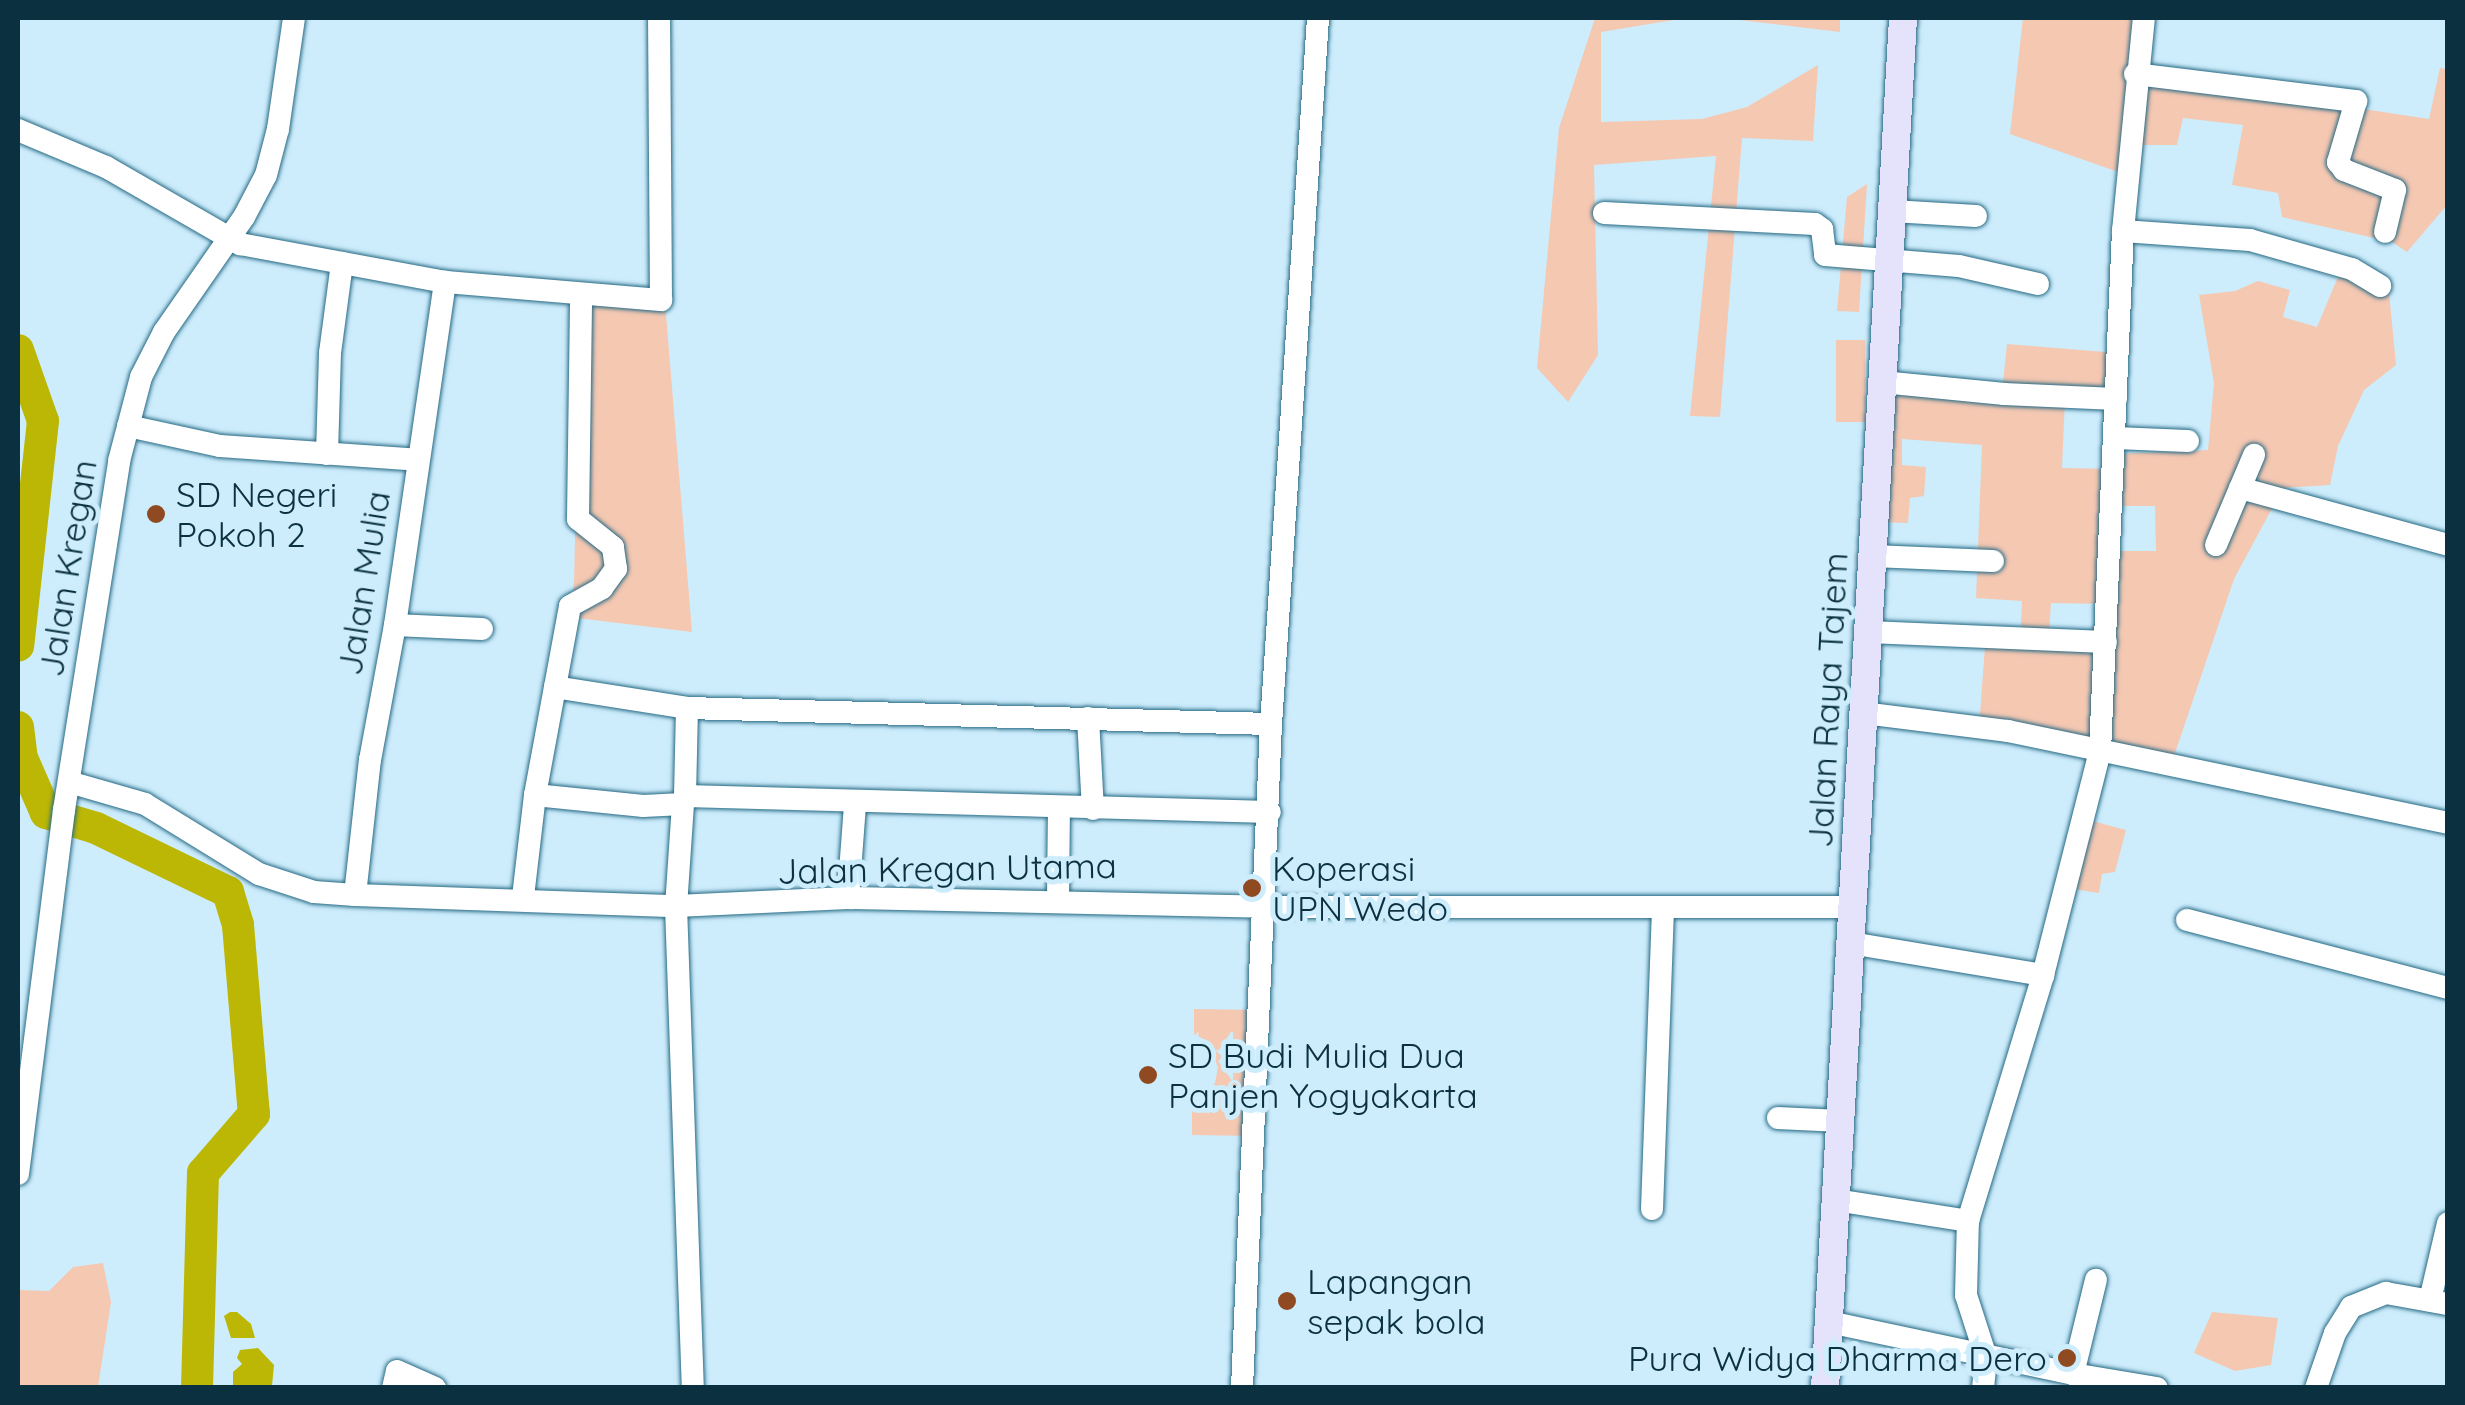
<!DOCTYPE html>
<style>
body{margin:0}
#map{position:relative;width:2465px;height:1405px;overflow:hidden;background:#cdedfc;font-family:Quicksand,sans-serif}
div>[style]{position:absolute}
.green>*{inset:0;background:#f5c8b2;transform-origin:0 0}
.water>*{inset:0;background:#bbb704}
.river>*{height:32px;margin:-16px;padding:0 16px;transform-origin:16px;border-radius:16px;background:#bbb704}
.roads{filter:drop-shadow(0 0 2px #256984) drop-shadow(0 0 2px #256984)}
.minor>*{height:22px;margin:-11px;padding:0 11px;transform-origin:11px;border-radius:11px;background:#fff}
.major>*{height:28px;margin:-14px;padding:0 14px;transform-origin:14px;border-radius:14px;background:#e5e3fb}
.dots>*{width:28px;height:28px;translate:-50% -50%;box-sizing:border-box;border:5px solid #cdedfc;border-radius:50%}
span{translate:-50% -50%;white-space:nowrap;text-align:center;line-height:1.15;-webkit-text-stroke:10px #cdedfc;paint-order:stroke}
.poi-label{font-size:35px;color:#0b3140}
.left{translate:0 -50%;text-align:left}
.right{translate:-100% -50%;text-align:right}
.street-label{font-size:35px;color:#0b3140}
.frame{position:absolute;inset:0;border:20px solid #0b3140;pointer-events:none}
</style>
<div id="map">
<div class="green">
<i style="clip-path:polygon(1595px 18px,1686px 18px,1601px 32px,1601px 122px,1702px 119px,1747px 107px,1818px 65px,1813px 141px,1742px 138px,1720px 417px,1690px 416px,1716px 156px,1594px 165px,1598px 355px,1568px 402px,1537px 368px,1559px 128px)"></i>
<i style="clip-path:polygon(1707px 18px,1840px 18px,1840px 32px,1731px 19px)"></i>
<i style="clip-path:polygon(2023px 18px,2147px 18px,2140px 75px,2429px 119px,2440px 68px,2447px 69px,2447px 205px,2407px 252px,2392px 242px,2282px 217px,2278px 193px,2232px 185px,2243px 125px,2183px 118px,2177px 145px,2131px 145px,2127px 175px,2010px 134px)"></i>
<i style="clip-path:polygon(1867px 184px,1859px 312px,1837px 311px,1847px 197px)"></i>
<i style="clip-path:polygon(evenodd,2340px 272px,2389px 292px,2396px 365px,2364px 390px,2338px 446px,2330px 485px,2283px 488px,2234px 579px,2171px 765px,1979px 728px,1985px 646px,2020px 647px,2022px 601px,1976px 598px,1982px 445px,1902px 439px,1902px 465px,1926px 467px,1924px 496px,1910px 498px,1908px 523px,1870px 522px,1879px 385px,2002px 392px,2007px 344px,2117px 353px,2116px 400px,2065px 399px,2062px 468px,2113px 469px,2114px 454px,2208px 450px,2214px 383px,2199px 295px,2235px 291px,2258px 281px,2290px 290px,2283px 317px,2317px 327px,2340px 272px,2113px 506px,2155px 506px,2156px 551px,2111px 551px,2113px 506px,2340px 272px,2051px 603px,2108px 604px,2107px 651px,2048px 649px,2051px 603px)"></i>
<i style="clip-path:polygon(580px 300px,665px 302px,692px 632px,569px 617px,574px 585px)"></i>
<i style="left:1836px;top:340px;width:29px;height:82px"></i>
<i style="clip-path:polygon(2085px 819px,2126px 830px,2115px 872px,2102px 874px,2099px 893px,2067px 888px)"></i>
<i style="clip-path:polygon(1194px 1009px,1261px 1010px,1252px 1136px,1192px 1135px,1192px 1111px,1215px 1083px,1218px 1067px,1207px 1041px,1194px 1034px)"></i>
<i style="clip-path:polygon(103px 1263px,111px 1302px,98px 1387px,18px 1387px,18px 1290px,49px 1291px,73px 1267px)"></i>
<i style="clip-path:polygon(2212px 1312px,2278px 1318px,2271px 1365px,2235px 1371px,2194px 1353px)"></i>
</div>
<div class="water">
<i style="clip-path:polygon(230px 1312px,237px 1312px,251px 1324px,255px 1338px,231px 1338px,224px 1316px)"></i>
<i style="clip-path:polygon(258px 1348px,274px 1365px,272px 1386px,233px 1385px,233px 1372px,242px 1364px,237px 1358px,240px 1350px)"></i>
</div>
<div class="river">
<i style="left:18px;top:350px;width:75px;rotate:70.6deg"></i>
<i style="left:43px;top:421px;width:226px;rotate:96.3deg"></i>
<i style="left:18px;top:727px;width:31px;rotate:83deg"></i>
<i style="left:22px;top:758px;width:60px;rotate:66.4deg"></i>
<i style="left:46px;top:813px;width:52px;rotate:16.7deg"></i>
<i style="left:96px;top:828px;width:147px;rotate:25.9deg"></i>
<i style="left:228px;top:892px;width:34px;rotate:73deg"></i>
<i style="left:238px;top:925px;width:190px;rotate:85.2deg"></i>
<i style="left:254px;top:1114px;width:78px;rotate:130.8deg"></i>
<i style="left:203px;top:1173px;width:215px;rotate:91.6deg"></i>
</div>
<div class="roads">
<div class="minor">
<i style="left:2135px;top:74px;width:223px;rotate:7deg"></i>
<i style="left:2356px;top:101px;width:64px;rotate:106.4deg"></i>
<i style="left:2338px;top:162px;width:10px;rotate:53deg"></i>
<i style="left:2344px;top:170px;width:55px;rotate:21.4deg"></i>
<i style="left:2395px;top:190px;width:43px;rotate:103.4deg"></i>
<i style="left:18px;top:130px;width:95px;rotate:22.8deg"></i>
<i style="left:106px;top:167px;width:155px;rotate:29.9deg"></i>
<i style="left:240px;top:244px;width:208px;rotate:10.5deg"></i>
<i style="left:445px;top:282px;width:217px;rotate:4.8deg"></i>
<i style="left:661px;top:300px;width:282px;rotate:-90.4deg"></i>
<i style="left:1892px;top:211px;width:84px;rotate:3.4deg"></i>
<i style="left:1604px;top:213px;width:211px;rotate:3deg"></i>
<i style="left:1815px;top:224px;width:9px;rotate:36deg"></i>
<i style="left:1822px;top:229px;width:26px;rotate:83deg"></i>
<i style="left:1825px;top:255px;width:134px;rotate:4.7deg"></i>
<i style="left:1959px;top:266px;width:81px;rotate:12.8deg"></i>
<i style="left:2123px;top:231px;width:214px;rotate:-84.4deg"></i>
<i style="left:1882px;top:382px;width:123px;rotate:5.6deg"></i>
<i style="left:2004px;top:394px;width:112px;rotate:2.6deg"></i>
<i style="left:128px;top:426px;width:94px;rotate:12.3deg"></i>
<i style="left:220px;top:446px;width:198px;rotate:4deg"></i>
<i style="left:2115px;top:438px;width:73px;rotate:2.4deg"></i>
<i style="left:327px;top:454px;width:101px;rotate:-88.3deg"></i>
<i style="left:330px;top:353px;width:91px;rotate:-82.4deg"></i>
<i style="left:2240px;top:488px;width:216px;rotate:15.3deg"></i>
<i style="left:2216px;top:545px;width:98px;rotate:-67.1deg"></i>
<i style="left:1872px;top:556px;width:121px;rotate:2.4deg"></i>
<i style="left:395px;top:625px;width:87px;rotate:2.6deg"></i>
<i style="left:1868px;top:632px;width:238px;rotate:2.4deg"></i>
<i style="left:555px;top:687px;width:134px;rotate:9deg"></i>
<i style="left:687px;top:708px;width:584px;rotate:1.57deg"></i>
<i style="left:687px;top:708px;width:88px;rotate:91.3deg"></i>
<i style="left:685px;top:796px;width:585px;rotate:1.57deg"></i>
<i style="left:1863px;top:713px;width:146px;rotate:7.1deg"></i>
<i style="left:2008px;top:731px;width:450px;rotate:11.8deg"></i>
<i style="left:1088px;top:718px;width:91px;rotate:86.9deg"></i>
<i style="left:69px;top:782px;width:79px;rotate:16.1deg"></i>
<i style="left:145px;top:804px;width:134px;rotate:31.6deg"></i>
<i style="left:259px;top:874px;width:58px;rotate:18.1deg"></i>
<i style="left:314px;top:892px;width:41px;rotate:4.2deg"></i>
<i style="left:355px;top:895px;width:321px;rotate:2deg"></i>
<i style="left:676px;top:906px;width:172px;rotate:-2.7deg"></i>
<i style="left:848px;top:898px;width:417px;rotate:1.2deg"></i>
<i style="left:1265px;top:907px;width:587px"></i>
<i style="left:535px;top:795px;width:109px;rotate:5.8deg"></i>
<i style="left:643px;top:806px;width:40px;rotate:-2.9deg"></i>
<i style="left:683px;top:804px;width:102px;rotate:93.9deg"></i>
<i style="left:676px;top:906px;width:482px;rotate:88deg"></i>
<i style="left:355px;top:895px;width:136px;rotate:-83.7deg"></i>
<i style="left:370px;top:760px;width:137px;rotate:-79.5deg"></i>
<i style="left:395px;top:625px;width:347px;rotate:-81.7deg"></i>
<i style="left:523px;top:897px;width:103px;rotate:-83.3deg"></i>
<i style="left:535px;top:795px;width:192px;rotate:-79.5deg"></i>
<i style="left:570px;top:606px;width:37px;rotate:-29deg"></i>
<i style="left:602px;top:588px;width:24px;rotate:-54deg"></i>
<i style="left:616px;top:569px;width:22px;rotate:-98deg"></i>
<i style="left:613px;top:547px;width:45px;rotate:-141.3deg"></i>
<i style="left:578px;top:519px;width:222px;rotate:-89.2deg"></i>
<i style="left:848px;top:898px;width:94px;rotate:-85.7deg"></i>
<i style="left:1058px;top:899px;width:92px;rotate:-89.4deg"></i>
<i style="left:2187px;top:920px;width:270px;rotate:14.6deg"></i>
<i style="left:1850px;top:943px;width:196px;rotate:9.4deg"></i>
<i style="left:1778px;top:1118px;width:62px;rotate:2.8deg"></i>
<i style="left:18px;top:1174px;width:367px;rotate:-82.8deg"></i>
<i style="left:64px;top:810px;width:353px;rotate:-81deg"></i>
<i style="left:119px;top:461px;width:87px;rotate:-75.3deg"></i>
<i style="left:141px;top:377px;width:51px;rotate:-62.9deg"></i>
<i style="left:164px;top:332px;width:140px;rotate:-55.2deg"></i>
<i style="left:244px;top:217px;width:47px;rotate:-62.4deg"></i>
<i style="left:266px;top:175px;width:48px;rotate:-75.4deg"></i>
<i style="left:278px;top:129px;width:112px;rotate:-81.8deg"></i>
<i style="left:1836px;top:1200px;width:134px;rotate:9deg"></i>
<i style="left:1652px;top:1209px;width:302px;rotate:-87.9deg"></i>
<i style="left:2430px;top:1300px;width:79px;rotate:-76.8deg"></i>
<i style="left:1829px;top:1322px;width:249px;rotate:12deg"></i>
<i style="left:2073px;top:1374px;width:85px;rotate:9.5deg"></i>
<i style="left:2073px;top:1374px;width:97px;rotate:-76.3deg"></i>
<i style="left:393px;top:1388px;width:17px;rotate:-77deg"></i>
<i style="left:397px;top:1371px;width:42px;rotate:24.1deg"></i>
<i style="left:1242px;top:1388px;width:665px;rotate:-87.5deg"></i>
<i style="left:1271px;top:724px;width:708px;rotate:-86.19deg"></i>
<i style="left:1983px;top:1388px;width:31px;rotate:-84deg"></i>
<i style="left:1986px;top:1357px;width:65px;rotate:-107.9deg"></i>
<i style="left:1966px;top:1295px;width:74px;rotate:-88.5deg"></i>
<i style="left:1968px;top:1221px;width:257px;rotate:-73deg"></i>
<i style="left:2043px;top:975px;width:231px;rotate:-75.7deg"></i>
<i style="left:2100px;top:751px;width:521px;rotate:-87.47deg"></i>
<i style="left:2123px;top:231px;width:127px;rotate:4.1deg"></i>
<i style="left:2250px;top:240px;width:106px;rotate:15.9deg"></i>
<i style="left:2352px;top:269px;width:33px;rotate:31deg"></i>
<i style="left:2316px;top:1388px;width:58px;rotate:-70.9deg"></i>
<i style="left:2335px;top:1333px;width:31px;rotate:-58deg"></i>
<i style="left:2351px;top:1307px;width:38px;rotate:-22deg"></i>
<i style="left:2386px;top:1293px;width:63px;rotate:10.1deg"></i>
</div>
<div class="major">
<i style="left:1825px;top:1388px;width:1372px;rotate:-86.74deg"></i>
</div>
</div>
<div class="dots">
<i style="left:156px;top:514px;background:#904a22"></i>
<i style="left:1252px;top:888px;background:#904a22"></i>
<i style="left:1148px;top:1075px;background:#904a22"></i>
<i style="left:1287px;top:1301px;background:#904a22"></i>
<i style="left:2067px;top:1358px;background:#904a22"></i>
</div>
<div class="poi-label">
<span class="left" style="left:176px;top:514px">SD Negeri<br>Pokoh 2</span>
<span class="left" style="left:1272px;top:888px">Koperasi<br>UPN Wedo</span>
<span class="left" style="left:1168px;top:1075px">SD Budi Mulia Dua<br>Panjen Yogyakarta</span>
<span class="left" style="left:1307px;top:1301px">Lapangan<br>sepak bola</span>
<span class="right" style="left:2047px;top:1358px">Pura Widya Dharma Dero</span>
</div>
<div class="street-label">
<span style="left:67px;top:568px;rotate:-81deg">Jalan Kregan</span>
<span style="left:363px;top:583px;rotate:-81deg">Jalan Mulia</span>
<span style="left:1827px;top:700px;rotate:-87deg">Jalan Raya Tajem</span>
<span style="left:947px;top:868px;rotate:-1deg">Jalan Kregan Utama</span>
</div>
<div class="frame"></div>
</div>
